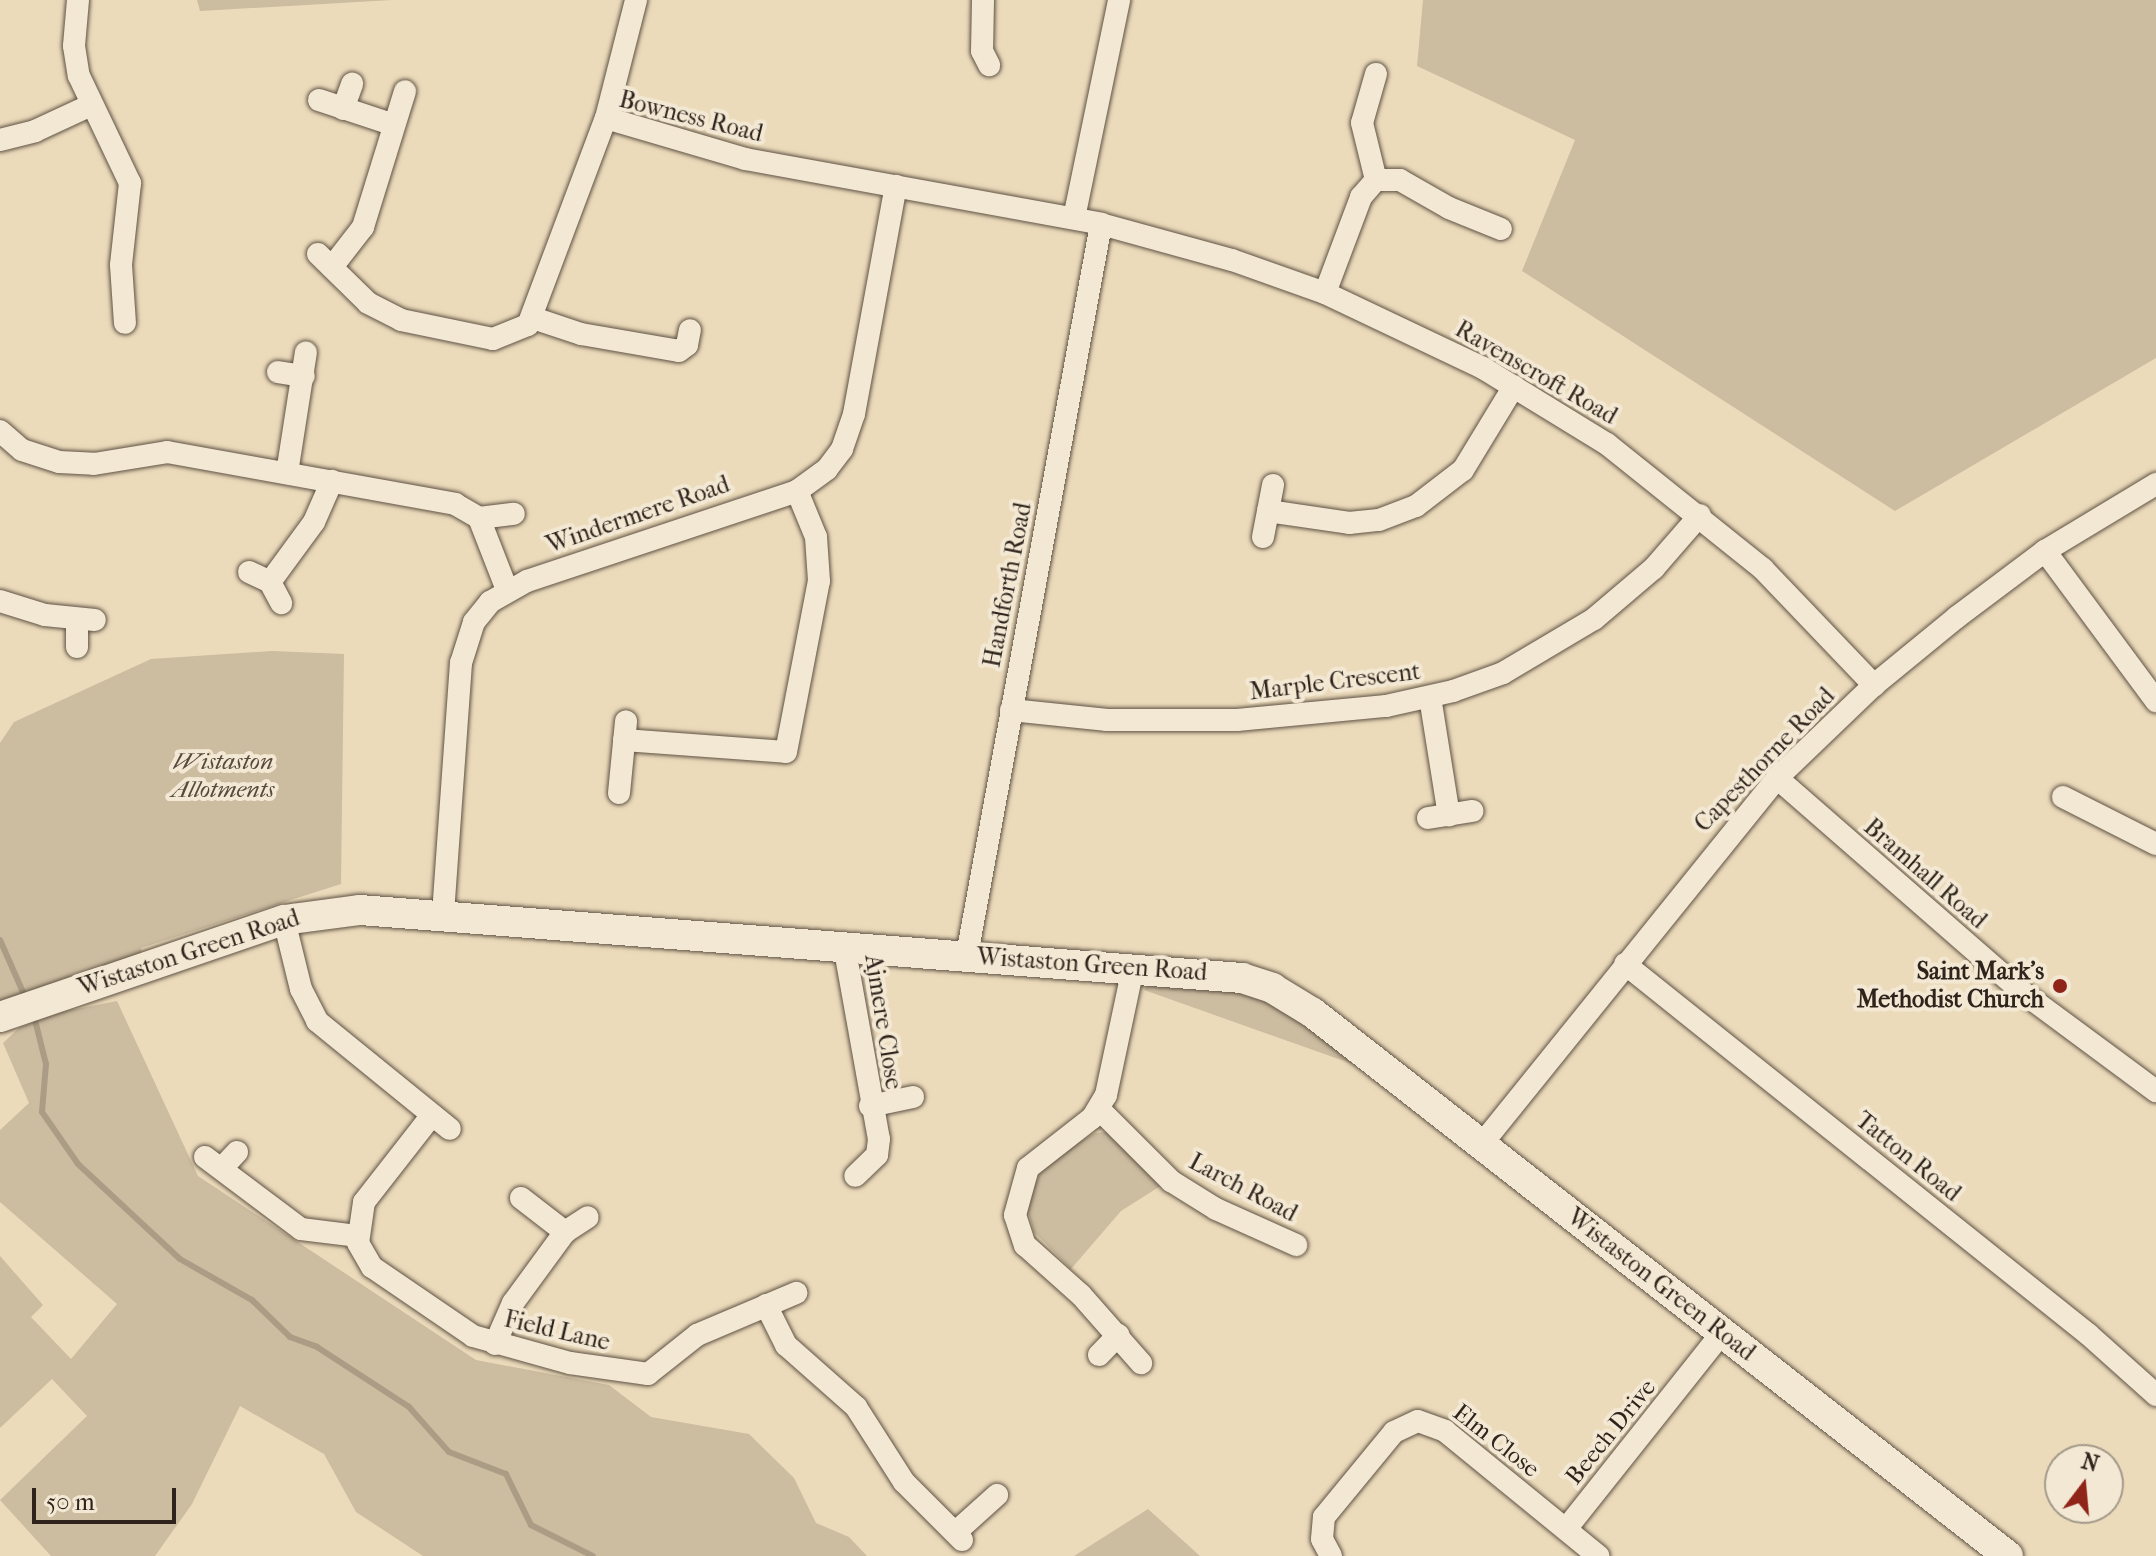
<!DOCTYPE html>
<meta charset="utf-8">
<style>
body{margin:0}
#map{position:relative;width:2156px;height:1556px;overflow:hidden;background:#ecdbbb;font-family:"IM FELL French Canon",serif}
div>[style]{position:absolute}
.green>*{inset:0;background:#ccbca0}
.stream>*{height:6px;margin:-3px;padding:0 3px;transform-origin:3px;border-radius:3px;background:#ab9d85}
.roads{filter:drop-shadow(0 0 2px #5e5244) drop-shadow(0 0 2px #5e5244)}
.street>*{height:22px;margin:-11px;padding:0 11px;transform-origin:11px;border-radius:11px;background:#f3e8d3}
.secondary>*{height:30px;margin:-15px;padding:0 15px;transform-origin:15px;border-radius:15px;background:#f3e8d3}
.dots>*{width:22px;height:22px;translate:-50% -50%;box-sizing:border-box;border:4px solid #f3e8d3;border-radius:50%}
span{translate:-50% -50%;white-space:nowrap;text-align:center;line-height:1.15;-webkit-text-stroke:8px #f3e8d3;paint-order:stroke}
.street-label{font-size:24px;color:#2e241c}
.park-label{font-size:24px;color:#564a3d;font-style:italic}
.poi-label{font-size:24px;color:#2e241c;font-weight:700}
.right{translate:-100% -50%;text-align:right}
.north{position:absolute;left:2044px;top:1444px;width:80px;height:80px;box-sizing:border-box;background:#f3e8d3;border:2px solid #a49a8a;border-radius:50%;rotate:16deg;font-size:22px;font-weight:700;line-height:32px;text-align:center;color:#2e241c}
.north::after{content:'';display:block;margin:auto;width:28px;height:36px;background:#8f2418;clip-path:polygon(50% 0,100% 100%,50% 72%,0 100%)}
.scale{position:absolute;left:32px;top:1488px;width:144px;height:36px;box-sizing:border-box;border:4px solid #2e241c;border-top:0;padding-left:10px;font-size:24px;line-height:28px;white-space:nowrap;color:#2e241c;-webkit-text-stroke:6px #f3e8d3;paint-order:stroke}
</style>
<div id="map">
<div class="green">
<i style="clip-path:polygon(197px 0,392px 0,200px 11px)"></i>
<i style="clip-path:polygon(1423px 0,2156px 0,2156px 358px,1895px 511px,1522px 271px,1575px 140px,1417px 66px)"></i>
<i style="clip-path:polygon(272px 651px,344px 654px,341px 884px,141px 948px,145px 969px,0 1017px,0 743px,14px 722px,151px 659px)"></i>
<i style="clip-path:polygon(1149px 983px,1251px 991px,1286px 1006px,1364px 1068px,1144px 990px)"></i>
<i style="clip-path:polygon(117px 1001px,198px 1176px,476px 1360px,609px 1385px,651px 1417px,749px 1434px,794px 1478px,816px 1523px,849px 1537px,867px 1556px,423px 1556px,356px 1512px,324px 1454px,240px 1406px,192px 1504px,155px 1556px,51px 1556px,0 1500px,87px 1416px,52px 1379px,0 1428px,0 1256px,43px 1305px,31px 1317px,71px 1359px,117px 1304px,0 1202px,0 1130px,29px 1103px,3px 1043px,19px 1028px,51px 1014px)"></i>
<i style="clip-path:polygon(1106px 1132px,1162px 1185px,1121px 1211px,1071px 1269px,1034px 1232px,1028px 1211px,1032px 1188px,1049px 1159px,1095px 1133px)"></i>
<i style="clip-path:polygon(1148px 1509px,1200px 1556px,1074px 1556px)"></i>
</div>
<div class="stream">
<i style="left:0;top:940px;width:64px;rotate:66.2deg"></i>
<i style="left:34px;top:1016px;width:49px;rotate:76deg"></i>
<i style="left:46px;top:1064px;width:48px;rotate:94.8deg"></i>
<i style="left:42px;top:1112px;width:63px;rotate:55.3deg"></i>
<i style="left:78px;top:1164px;width:139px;rotate:43deg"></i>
<i style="left:180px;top:1259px;width:83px;rotate:29.7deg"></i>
<i style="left:252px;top:1300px;width:53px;rotate:44.2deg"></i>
<i style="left:290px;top:1337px;width:29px;rotate:20deg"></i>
<i style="left:317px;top:1347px;width:110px;rotate:33.1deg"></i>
<i style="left:409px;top:1407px;width:60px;rotate:48.4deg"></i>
<i style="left:449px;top:1452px;width:61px;rotate:21.1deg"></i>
<i style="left:506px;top:1474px;width:57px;rotate:63.9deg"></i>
<i style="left:531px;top:1525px;width:69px;rotate:26.6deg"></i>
</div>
<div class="roads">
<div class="street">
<i style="left:78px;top:0;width:46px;rotate:95deg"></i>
<i style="left:74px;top:46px;width:30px;rotate:81deg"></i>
<i style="left:79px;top:76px;width:119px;rotate:64.5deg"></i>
<i style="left:130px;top:183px;width:82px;rotate:96.3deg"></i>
<i style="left:121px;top:265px;width:58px;rotate:86.1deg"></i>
<i style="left:983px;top:0;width:51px;rotate:91.1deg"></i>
<i style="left:982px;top:51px;width:16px;rotate:63deg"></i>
<i style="left:319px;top:100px;width:79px;rotate:18.4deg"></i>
<i style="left:343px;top:109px;width:27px;rotate:-70deg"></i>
<i style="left:606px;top:118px;width:145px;rotate:16.4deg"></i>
<i style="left:745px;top:159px;width:362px;rotate:10.3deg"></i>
<i style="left:1101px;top:224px;width:136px;rotate:15.4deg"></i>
<i style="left:1232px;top:260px;width:99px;rotate:19.5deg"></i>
<i style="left:1325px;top:293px;width:175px;rotate:25.4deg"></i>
<i style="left:1483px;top:368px;width:145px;rotate:31.5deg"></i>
<i style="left:1607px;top:444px;width:200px;rotate:38.7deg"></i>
<i style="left:1763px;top:569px;width:161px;rotate:46.3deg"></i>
<i style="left:0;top:140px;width:36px;rotate:-14deg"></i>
<i style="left:35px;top:131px;width:60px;rotate:-24.8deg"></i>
<i style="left:1376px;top:180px;width:59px;rotate:-103.8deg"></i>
<i style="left:1362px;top:123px;width:51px;rotate:-74.1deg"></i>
<i style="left:1074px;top:218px;width:223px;rotate:-78.3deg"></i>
<i style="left:318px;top:254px;width:70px;rotate:44.4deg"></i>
<i style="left:368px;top:303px;width:37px;rotate:27deg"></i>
<i style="left:401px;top:320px;width:94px;rotate:11.7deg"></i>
<i style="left:493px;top:339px;width:38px;rotate:-22deg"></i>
<i style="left:528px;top:325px;width:221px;rotate:-69.4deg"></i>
<i style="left:606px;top:118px;width:122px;rotate:-75.7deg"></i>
<i style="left:332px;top:267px;width:51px;rotate:-52.2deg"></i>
<i style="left:363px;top:227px;width:142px;rotate:-72.8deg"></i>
<i style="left:1325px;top:293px;width:103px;rotate:-69.4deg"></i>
<i style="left:1361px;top:197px;width:23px;rotate:-49deg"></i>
<i style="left:1376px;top:180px;width:24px"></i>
<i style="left:1400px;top:180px;width:56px;rotate:29.7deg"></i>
<i style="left:1449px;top:208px;width:56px;rotate:22deg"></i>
<i style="left:533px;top:318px;width:51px;rotate:18.4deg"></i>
<i style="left:581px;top:334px;width:99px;rotate:9.8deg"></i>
<i style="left:679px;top:351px;width:10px;rotate:-37deg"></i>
<i style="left:687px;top:345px;width:15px;rotate:-79deg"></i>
<i style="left:278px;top:372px;width:26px;rotate:9deg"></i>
<i style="left:0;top:431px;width:29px;rotate:41deg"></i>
<i style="left:22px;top:450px;width:39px;rotate:18deg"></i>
<i style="left:59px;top:462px;width:35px;rotate:3deg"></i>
<i style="left:94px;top:464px;width:74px;rotate:-9.3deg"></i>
<i style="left:167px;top:452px;width:293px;rotate:10.2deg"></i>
<i style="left:455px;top:504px;width:28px;rotate:30deg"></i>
<i style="left:479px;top:518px;width:77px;rotate:68.7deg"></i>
<i style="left:287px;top:473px;width:122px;rotate:-81.1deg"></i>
<i style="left:1268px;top:511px;width:82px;rotate:8.4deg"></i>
<i style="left:1349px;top:523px;width:30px;rotate:-6deg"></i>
<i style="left:1379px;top:520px;width:40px;rotate:-21deg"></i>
<i style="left:1416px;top:506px;width:59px;rotate:-37.5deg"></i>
<i style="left:1463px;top:470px;width:98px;rotate:-58.7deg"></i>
<i style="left:479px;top:518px;width:35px;rotate:-7deg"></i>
<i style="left:1263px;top:537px;width:53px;rotate:-79.1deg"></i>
<i style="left:2045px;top:551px;width:187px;rotate:53.5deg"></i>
<i style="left:249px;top:572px;width:23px;rotate:25deg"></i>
<i style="left:270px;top:582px;width:24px;rotate:62deg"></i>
<i style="left:270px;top:582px;width:74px;rotate:-53.7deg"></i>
<i style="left:314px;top:522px;width:45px;rotate:-66.3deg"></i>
<i style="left:0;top:601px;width:47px;rotate:17.3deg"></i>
<i style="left:45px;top:615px;width:50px;rotate:5.7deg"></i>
<i style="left:77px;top:619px;width:28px;rotate:90deg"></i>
<i style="left:1430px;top:697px;width:120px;rotate:80.9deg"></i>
<i style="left:1011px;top:710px;width:97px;rotate:5.9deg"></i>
<i style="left:1107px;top:720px;width:130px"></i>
<i style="left:1237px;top:720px;width:150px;rotate:-5.4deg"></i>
<i style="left:1386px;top:706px;width:69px;rotate:-12.6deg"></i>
<i style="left:1453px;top:691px;width:53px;rotate:-19.8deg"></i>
<i style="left:1503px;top:673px;width:106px;rotate:-30.7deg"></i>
<i style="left:1594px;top:619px;width:79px;rotate:-40.4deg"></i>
<i style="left:1654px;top:568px;width:70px;rotate:-49deg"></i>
<i style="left:624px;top:740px;width:162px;rotate:4.2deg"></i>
<i style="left:786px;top:752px;width:174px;rotate:-79.1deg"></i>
<i style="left:819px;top:581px;width:44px;rotate:-93.9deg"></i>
<i style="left:816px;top:537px;width:50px;rotate:-112.4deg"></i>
<i style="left:1777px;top:778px;width:325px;rotate:41.1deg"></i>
<i style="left:2022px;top:992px;width:167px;rotate:36.5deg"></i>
<i style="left:619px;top:793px;width:72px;rotate:-84.4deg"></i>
<i style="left:2063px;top:797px;width:104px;rotate:26.8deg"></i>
<i style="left:1428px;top:818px;width:45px;rotate:-9deg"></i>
<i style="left:443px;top:914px;width:252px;rotate:-85.9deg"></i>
<i style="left:461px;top:663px;width:43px;rotate:-72.4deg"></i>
<i style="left:474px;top:622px;width:26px;rotate:-51deg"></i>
<i style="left:490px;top:602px;width:43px;rotate:-29.6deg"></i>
<i style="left:527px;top:581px;width:285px;rotate:-18.4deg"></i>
<i style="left:797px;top:491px;width:37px;rotate:-36deg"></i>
<i style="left:827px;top:469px;width:25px;rotate:-53deg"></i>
<i style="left:842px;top:449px;width:37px;rotate:-71deg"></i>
<i style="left:854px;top:414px;width:232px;rotate:-79.6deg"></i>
<i style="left:284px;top:920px;width:71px;rotate:76.2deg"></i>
<i style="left:301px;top:989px;width:36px;rotate:63deg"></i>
<i style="left:317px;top:1021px;width:171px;rotate:39.1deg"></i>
<i style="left:844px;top:945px;width:197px;rotate:79.8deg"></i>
<i style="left:879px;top:1139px;width:16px;rotate:97deg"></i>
<i style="left:877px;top:1155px;width:30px;rotate:136deg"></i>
<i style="left:967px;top:955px;width:743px;rotate:-79.61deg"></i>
<i style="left:1625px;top:964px;width:594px;rotate:38.64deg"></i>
<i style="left:2089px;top:1335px;width:90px;rotate:41.8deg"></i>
<i style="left:1133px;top:968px;width:130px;rotate:102deg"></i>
<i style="left:1106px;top:1095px;width:27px;rotate:121deg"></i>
<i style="left:1092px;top:1118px;width:81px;rotate:142deg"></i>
<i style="left:1028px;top:1168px;width:49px;rotate:105.5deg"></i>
<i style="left:1015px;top:1215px;width:32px;rotate:72deg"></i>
<i style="left:1025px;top:1245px;width:75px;rotate:41.8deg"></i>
<i style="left:1081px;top:1295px;width:91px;rotate:48.6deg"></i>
<i style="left:870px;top:1106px;width:44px;rotate:-11.8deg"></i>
<i style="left:1099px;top:1109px;width:102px;rotate:45deg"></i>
<i style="left:1171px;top:1181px;width:53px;rotate:31.9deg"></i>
<i style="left:1216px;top:1209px;width:88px;rotate:24.2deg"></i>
<i style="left:432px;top:1115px;width:110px;rotate:128deg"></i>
<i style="left:364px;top:1202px;width:41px;rotate:98.3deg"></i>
<i style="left:358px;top:1243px;width:28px;rotate:60deg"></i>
<i style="left:372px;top:1267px;width:122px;rotate:34.3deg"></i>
<i style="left:473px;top:1336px;width:101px;rotate:15.6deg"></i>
<i style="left:570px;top:1363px;width:79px;rotate:8deg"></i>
<i style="left:648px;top:1374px;width:63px;rotate:-38.5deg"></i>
<i style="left:697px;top:1335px;width:108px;rotate:-23deg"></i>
<i style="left:1481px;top:1145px;width:471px;rotate:-51.1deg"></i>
<i style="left:1777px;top:778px;width:134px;rotate:-43.8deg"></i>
<i style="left:1874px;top:685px;width:107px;rotate:-39.3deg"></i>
<i style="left:1957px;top:617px;width:110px;rotate:-36.9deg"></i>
<i style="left:2045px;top:551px;width:130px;rotate:-31.1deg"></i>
<i style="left:205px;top:1157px;width:120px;rotate:36.9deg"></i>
<i style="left:301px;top:1229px;width:56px;rotate:7.1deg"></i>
<i style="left:222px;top:1168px;width:22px;rotate:-47deg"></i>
<i style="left:521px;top:1198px;width:56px;rotate:37.7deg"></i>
<i style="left:766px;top:1305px;width:45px;rotate:63.4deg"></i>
<i style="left:786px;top:1345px;width:94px;rotate:41.5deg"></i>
<i style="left:856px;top:1407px;width:89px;rotate:57.4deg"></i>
<i style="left:904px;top:1482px;width:82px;rotate:45deg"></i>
<i style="left:495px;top:1344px;width:45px;rotate:-66.3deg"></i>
<i style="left:513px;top:1303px;width:88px;rotate:-53.8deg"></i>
<i style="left:565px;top:1232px;width:27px;rotate:-33deg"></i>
<i style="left:1099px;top:1355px;width:28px;rotate:-46deg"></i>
<i style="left:1566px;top:1529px;width:251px;rotate:-51.5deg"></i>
<i style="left:957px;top:1531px;width:54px;rotate:-42deg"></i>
<i style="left:1331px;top:1556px;width:19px;rotate:-118deg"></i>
<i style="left:1322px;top:1539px;width:22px;rotate:-85deg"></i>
<i style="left:1324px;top:1517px;width:110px;rotate:-50.5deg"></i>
<i style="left:1394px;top:1432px;width:26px;rotate:-25deg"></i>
<i style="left:1418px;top:1421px;width:29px;rotate:20deg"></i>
<i style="left:1445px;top:1431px;width:198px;rotate:39.2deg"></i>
</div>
<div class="secondary">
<i style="left:0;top:1017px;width:300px;rotate:-18.9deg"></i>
<i style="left:284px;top:920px;width:77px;rotate:-7.5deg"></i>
<i style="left:360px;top:910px;width:885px;rotate:4.41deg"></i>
<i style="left:1242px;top:978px;width:32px;rotate:18deg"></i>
<i style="left:1272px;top:988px;width:48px;rotate:31.4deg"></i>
<i style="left:1313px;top:1013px;width:882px;rotate:38deg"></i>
</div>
</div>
<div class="dots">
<i style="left:2060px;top:986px;background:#8f2418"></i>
</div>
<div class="street-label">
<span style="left:691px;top:117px;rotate:14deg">Bowness Road</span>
<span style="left:1536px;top:373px;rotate:30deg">Ravenscroft Road</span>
<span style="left:638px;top:515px;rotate:-19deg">Windermere Road</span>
<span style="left:1008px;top:585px;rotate:-79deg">Handforth Road</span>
<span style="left:1335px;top:682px;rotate:-7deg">Marple Crescent</span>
<span style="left:1765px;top:760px;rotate:-46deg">Capesthorne Road</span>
<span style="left:1925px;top:874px;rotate:41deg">Bramhall Road</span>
<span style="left:189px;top:953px;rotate:-18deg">Wistaston Green Road</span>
<span style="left:1092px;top:965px;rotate:4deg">Wistaston Green Road</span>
<span style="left:883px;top:1022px;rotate:81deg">Ajmere Close</span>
<span style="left:1908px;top:1157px;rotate:39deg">Tatton Road</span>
<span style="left:1243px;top:1188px;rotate:28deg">Larch Road</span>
<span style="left:1661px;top:1285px;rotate:38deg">Wistaston Green Road</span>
<span style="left:557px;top:1331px;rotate:13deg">Field Lane</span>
<span style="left:1611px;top:1432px;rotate:-51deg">Beech Drive</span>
<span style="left:1496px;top:1441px;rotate:38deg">Elm Close</span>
</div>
<div class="park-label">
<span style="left:223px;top:776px">Wistaston<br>Allotments</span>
</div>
<div class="poi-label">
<span class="right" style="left:2044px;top:986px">Saint Mark’s<br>Methodist Church</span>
</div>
<div class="north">N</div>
<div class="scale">50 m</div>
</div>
